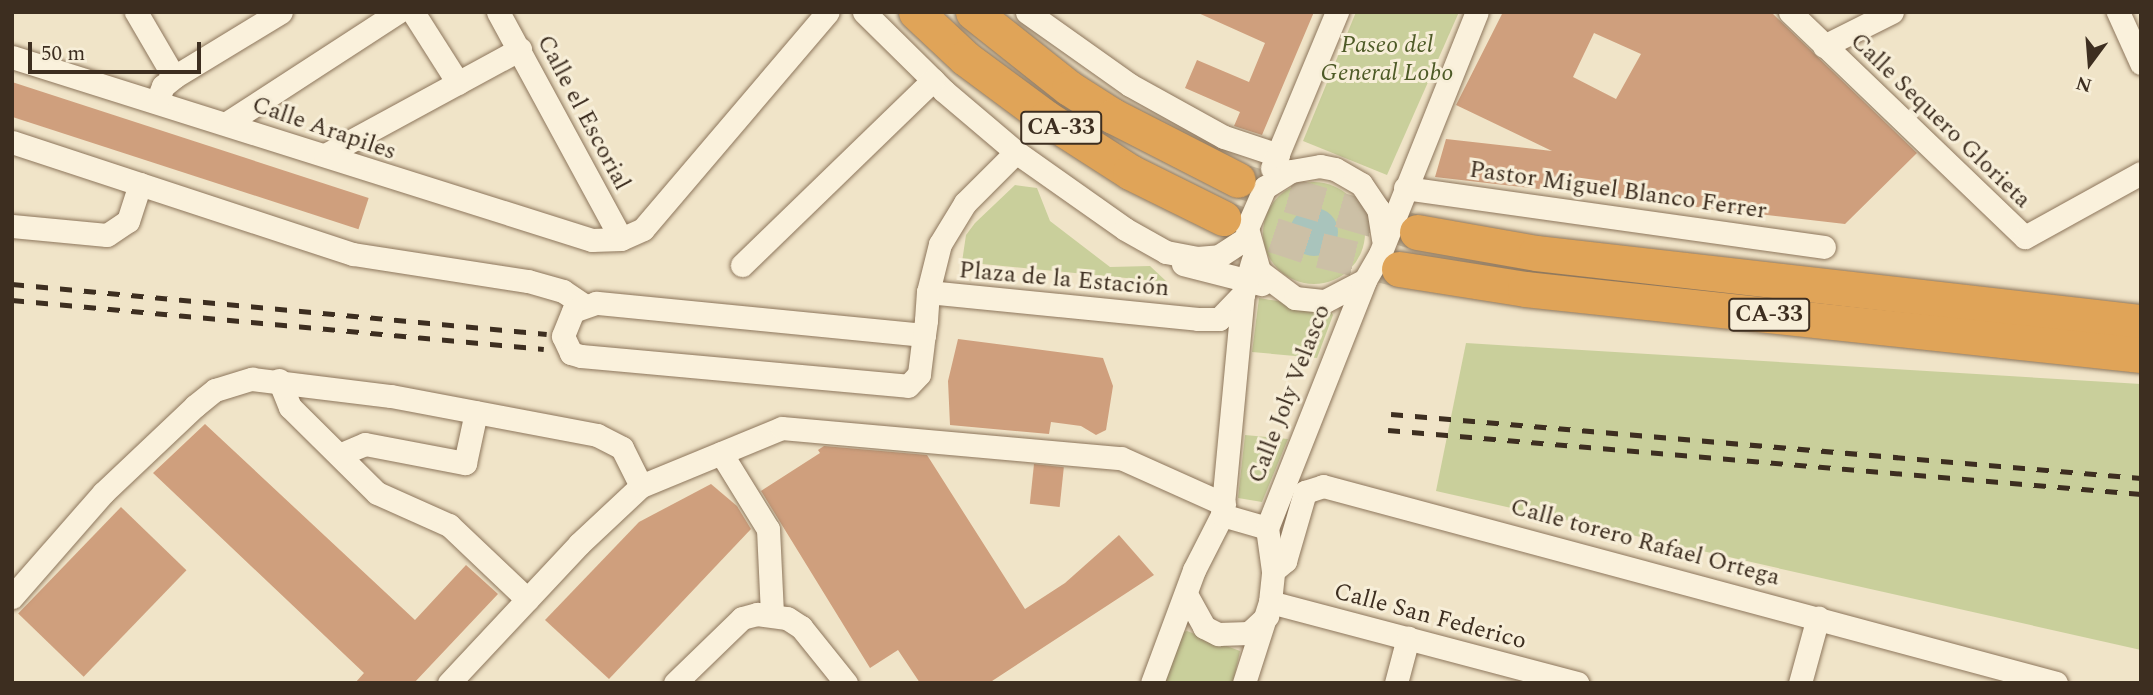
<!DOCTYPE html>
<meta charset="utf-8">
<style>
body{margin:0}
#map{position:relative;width:2153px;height:695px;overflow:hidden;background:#f0e4c8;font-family:Spectral,serif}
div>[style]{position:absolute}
.green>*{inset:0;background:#c9cf9b}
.round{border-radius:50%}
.water>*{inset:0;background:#a9c4bc}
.building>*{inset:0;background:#cf9f7d;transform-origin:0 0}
.highway-tunnel>*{height:35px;margin-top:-17.5px;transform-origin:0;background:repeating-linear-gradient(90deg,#ccc0a6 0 35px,transparent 0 53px)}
.roads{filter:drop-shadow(0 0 2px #8d765c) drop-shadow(0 0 2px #8d765c)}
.minor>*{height:23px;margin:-11.5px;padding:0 11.5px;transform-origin:11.5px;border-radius:11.5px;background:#faf1dc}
.highway>*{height:35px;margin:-17.5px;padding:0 17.5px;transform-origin:17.5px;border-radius:17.5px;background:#e0a458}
.rail>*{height:5px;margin-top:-2.5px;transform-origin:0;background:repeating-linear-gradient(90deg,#3d2e20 0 12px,transparent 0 24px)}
span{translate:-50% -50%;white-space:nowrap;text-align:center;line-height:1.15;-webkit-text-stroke:6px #f7eed8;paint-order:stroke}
.shield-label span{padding:2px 5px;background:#f7eed8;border:2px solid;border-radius:5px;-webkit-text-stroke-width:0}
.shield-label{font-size:23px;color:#3d2e20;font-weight:700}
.park-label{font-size:24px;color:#4d5a26;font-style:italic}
.street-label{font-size:24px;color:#3d2e20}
.frame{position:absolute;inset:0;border:14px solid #3d2e20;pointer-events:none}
.north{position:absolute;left:2055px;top:28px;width:70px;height:70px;-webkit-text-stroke:5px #f7eed8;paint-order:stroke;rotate:196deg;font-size:19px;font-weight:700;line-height:28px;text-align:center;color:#3d2e20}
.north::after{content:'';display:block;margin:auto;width:24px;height:32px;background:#3d2e20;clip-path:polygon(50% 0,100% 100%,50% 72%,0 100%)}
.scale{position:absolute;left:28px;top:42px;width:173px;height:32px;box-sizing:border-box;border:4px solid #3d2e20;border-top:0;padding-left:9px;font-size:21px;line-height:24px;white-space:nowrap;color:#3d2e20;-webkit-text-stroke:5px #f7eed8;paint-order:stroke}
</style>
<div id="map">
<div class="green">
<i style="clip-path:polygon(1356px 12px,1459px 12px,1387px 175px,1303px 141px)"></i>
<i class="round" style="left:1263px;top:182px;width:102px;height:102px"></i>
<i style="clip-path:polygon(1015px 185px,1037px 188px,1050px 221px,1110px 267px,1150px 266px,1167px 282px,962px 262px,966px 235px,975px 223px)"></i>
<i style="clip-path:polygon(1259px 298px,1330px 310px,1333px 315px,1317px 358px,1252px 352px)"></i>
<i style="clip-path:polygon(1466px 343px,2141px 384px,2141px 650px,1436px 491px)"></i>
<i style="clip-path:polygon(1245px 435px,1288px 439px,1262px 502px,1238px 498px)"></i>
<i style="clip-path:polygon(1187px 631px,1240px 651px,1233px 683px,1161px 683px,1181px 633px)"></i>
</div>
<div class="water">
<i class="round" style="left:1290px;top:208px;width:48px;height:48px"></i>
</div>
<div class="building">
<i style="clip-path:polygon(1196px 12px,1314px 12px,1262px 135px,1234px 126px,1240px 112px,1185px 88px,1197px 60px,1249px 82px,1265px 43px)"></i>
<i style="clip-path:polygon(evenodd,1503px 12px,1771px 12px,1917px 153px,1845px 224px,1435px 177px,1446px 139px,1552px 151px,1456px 105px,1503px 12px,1594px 33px,1641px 54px,1616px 99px,1573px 77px,1594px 33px)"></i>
<i style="left:12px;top:82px;width:375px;height:33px;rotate:18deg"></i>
<i style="clip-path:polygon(958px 339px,1103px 358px,1113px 386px,1106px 430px,1096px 435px,1081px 426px,1051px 422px,1049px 434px,950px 425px,948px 381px)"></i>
<i style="clip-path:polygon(205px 424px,415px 620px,466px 565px,498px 594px,414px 683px,355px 683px,364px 673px,153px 473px)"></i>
<i style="clip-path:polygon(824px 446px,927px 455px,1025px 609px,1065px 583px,1119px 535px,1154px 575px,989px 683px,920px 683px,898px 650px,870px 668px,761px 491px,820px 453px,818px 450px)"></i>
<i style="left:1034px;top:464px;width:30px;height:40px;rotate:6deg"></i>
<i style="clip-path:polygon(711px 484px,737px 506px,751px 529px,609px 679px,545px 620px,639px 522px)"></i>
<i style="left:121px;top:507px;width:91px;height:148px;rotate:44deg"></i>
</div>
<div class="highway-tunnel">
<i style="left:1238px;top:180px;width:182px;rotate:16.2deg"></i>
<i style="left:1223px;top:218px;width:102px;rotate:18.3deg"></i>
<i style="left:1320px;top:250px;width:81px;rotate:13.5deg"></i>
</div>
<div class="roads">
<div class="minor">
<i style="left:136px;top:12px;width:75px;rotate:59.7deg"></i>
<i style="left:413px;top:12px;width:84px;rotate:57.6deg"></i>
<i style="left:498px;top:12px;width:258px;rotate:61.5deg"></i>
<i style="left:864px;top:12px;width:112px;rotate:44.6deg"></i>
<i style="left:944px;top:91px;width:94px;rotate:40.3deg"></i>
<i style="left:1016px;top:152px;width:133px;rotate:35.2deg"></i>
<i style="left:1125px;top:229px;width:47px;rotate:29.3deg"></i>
<i style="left:1166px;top:252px;width:32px;rotate:11deg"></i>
<i style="left:1197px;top:258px;width:22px;rotate:-5deg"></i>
<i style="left:1219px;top:256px;width:35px;rotate:-33deg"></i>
<i style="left:1027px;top:12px;width:126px;rotate:35.3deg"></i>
<i style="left:1130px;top:85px;width:107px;rotate:29deg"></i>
<i style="left:1224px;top:137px;width:57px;rotate:18.4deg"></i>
<i style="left:1790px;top:12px;width:325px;rotate:43.8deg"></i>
<i style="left:2025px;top:237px;width:132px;rotate:-28.9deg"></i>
<i style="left:2118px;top:12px;width:56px;rotate:65.7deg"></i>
<i style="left:1824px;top:46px;width:76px;rotate:-26.6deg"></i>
<i style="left:12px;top:57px;width:608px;rotate:17.51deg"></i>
<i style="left:592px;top:240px;width:29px;rotate:-2deg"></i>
<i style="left:621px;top:239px;width:24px;rotate:-24deg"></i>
<i style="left:643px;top:229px;width:285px;rotate:-49.6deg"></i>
<i style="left:157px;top:101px;width:16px;rotate:-68deg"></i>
<i style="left:163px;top:86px;width:14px;rotate:-39deg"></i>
<i style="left:174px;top:77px;width:125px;rotate:-31.3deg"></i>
<i style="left:227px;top:123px;width:204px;rotate:-33deg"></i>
<i style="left:12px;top:142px;width:359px;rotate:18.2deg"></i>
<i style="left:353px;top:254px;width:177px;rotate:8.8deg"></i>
<i style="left:528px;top:281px;width:36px;rotate:16deg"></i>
<i style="left:563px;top:291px;width:25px;rotate:34deg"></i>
<i style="left:325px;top:155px;width:222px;rotate:-28.5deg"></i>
<i style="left:1272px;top:168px;width:169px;rotate:-67.4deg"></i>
<i style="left:1405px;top:188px;width:423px;rotate:8deg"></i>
<i style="left:12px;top:226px;width:95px;rotate:5.4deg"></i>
<i style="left:107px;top:235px;width:25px;rotate:-34deg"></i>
<i style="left:128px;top:221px;width:39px;rotate:-72deg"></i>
<i style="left:1383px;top:239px;width:30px;rotate:-99deg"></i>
<i style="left:1378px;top:209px;width:30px;rotate:-124deg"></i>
<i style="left:1361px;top:184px;width:30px;rotate:-150deg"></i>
<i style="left:1335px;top:169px;width:15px;rotate:-169deg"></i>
<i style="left:1320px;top:166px;width:29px;rotate:170deg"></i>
<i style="left:1291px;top:171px;width:31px;rotate:148deg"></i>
<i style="left:1265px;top:187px;width:45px;rotate:113.7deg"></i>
<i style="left:1247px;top:228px;width:45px;rotate:74.4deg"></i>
<i style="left:1259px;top:271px;width:45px;rotate:36.9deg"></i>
<i style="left:1295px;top:298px;width:30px;rotate:6deg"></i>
<i style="left:1325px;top:301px;width:45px;rotate:-27.7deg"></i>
<i style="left:1365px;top:280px;width:30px;rotate:-60deg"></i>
<i style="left:1380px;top:254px;width:261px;rotate:-68.2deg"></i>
<i style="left:1183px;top:264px;width:81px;rotate:14.4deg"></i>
<i style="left:742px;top:265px;width:266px;rotate:-44.1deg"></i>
<i style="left:928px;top:292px;width:271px;rotate:5.7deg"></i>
<i style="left:1198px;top:319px;width:21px"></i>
<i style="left:1219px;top:319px;width:35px;rotate:-46deg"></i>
<i style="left:924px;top:335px;width:330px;rotate:-174.4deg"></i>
<i style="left:596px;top:303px;width:24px;rotate:161deg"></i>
<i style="left:573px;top:311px;width:27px;rotate:112deg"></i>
<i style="left:563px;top:336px;width:19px;rotate:65deg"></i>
<i style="left:571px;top:353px;width:10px;rotate:17deg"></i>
<i style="left:581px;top:356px;width:328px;rotate:5.2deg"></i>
<i style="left:908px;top:386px;width:16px;rotate:-47deg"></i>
<i style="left:919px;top:374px;width:39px;rotate:-83deg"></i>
<i style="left:924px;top:335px;width:15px;rotate:-82deg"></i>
<i style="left:926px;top:320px;width:28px;rotate:-86deg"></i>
<i style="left:928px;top:292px;width:49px;rotate:-76deg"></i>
<i style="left:940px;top:244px;width:48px;rotate:-58.6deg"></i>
<i style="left:965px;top:203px;width:72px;rotate:-45deg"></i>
<i style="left:279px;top:380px;width:29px;rotate:68deg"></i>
<i style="left:290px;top:407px;width:122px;rotate:44.7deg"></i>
<i style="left:377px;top:493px;width:79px;rotate:24deg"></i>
<i style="left:449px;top:525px;width:108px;rotate:43.5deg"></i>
<i style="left:721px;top:453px;width:89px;rotate:58.3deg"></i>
<i style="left:768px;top:529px;width:85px;rotate:87.3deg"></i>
<i style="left:339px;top:455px;width:28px;rotate:-23deg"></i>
<i style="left:365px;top:444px;width:102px;rotate:10.8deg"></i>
<i style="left:465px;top:463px;width:52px;rotate:-77.8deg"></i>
<i style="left:1222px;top:515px;width:47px;rotate:16.1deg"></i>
<i style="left:1273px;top:571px;width:16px;rotate:-40deg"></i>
<i style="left:1285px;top:561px;width:72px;rotate:-73.8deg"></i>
<i style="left:1305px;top:492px;width:19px;rotate:-18deg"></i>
<i style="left:1323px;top:486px;width:759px;rotate:15.04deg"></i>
<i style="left:1186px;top:594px;width:38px;rotate:61deg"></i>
<i style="left:1204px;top:627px;width:16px;rotate:27deg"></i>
<i style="left:1218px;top:634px;width:31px;rotate:-2deg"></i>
<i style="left:1249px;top:633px;width:25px;rotate:-43deg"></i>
<i style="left:12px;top:597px;width:138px;rotate:-48.8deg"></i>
<i style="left:103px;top:493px;width:127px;rotate:-43.4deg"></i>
<i style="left:195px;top:406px;width:26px;rotate:-39deg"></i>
<i style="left:215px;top:390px;width:39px;rotate:-17deg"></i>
<i style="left:252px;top:379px;width:140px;rotate:7deg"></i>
<i style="left:391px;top:396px;width:210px;rotate:10.7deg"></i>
<i style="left:597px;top:435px;width:28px;rotate:27deg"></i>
<i style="left:622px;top:448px;width:42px;rotate:63.4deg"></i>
<i style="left:1270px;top:602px;width:318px;rotate:14.8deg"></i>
<i style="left:449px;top:683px;width:190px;rotate:-46.9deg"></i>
<i style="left:579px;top:544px;width:85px;rotate:-43.1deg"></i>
<i style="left:641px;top:486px;width:152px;rotate:-22.4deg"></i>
<i style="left:782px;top:428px;width:340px;rotate:5.1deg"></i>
<i style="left:1121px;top:458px;width:113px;rotate:24.1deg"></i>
<i style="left:675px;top:683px;width:93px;rotate:-44.1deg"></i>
<i style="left:742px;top:618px;width:16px;rotate:-15deg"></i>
<i style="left:757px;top:614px;width:30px;rotate:8deg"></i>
<i style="left:787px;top:618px;width:17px;rotate:33deg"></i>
<i style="left:801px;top:627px;width:72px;rotate:51.2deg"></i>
<i style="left:1152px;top:683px;width:121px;rotate:-69.6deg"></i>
<i style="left:1194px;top:570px;width:62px;rotate:-63deg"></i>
<i style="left:1222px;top:515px;width:222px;rotate:-84.6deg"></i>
<i style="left:1243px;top:294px;width:35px;rotate:-74deg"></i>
<i style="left:1244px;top:683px;width:85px;rotate:-72.2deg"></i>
<i style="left:1270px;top:602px;width:31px;rotate:-84deg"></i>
<i style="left:1273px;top:571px;width:43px;rotate:-97.9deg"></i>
<i style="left:1267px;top:528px;width:267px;rotate:-68.4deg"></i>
<i style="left:1396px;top:683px;width:47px;rotate:-75.1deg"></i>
<i style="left:1800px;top:683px;width:68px;rotate:-74.7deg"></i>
</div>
<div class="highway">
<i style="left:916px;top:12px;width:67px;rotate:43.2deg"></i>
<i style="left:965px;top:58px;width:101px;rotate:36.5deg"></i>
<i style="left:1046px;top:118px;width:100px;rotate:32.7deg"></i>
<i style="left:1130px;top:172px;width:104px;rotate:26.3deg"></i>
<i style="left:973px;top:12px;width:122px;rotate:38.4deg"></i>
<i style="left:1069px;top:88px;width:52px;rotate:32.5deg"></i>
<i style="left:1113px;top:116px;width:140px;rotate:27.1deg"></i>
<i style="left:1417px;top:232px;width:121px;rotate:10deg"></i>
<i style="left:1536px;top:253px;width:609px;rotate:6.51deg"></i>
<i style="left:1399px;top:269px;width:128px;rotate:9deg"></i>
<i style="left:1525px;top:289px;width:620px;rotate:6.12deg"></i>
</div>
</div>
<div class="rail">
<i style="left:12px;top:284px;width:537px;rotate:5.34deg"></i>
<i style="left:12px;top:300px;width:534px;rotate:5.26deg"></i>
<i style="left:1391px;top:414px;width:753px;rotate:4.88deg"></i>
<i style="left:1388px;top:430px;width:756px;rotate:4.86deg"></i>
</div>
<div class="shield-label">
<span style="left:1061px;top:128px">CA-33</span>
<span style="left:1769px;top:315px">CA-33</span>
</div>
<div class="park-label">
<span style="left:1387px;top:60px">Paseo del<br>General Lobo</span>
</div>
<div class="street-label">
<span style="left:583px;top:113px;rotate:62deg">Calle el Escorial</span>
<span style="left:1940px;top:121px;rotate:44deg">Calle Sequero Glorieta</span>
<span style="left:324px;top:129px;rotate:19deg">Calle Arapiles</span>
<span style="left:1618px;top:191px;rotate:8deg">Pastor Miguel Blanco Ferrer</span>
<span style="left:1064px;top:280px;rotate:5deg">Plaza de la Estación</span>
<span style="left:1290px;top:394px;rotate:-69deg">Calle Joly Velasco</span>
<span style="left:1645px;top:543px;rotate:15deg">Calle torero Rafael Ortega</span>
<span style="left:1430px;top:617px;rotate:15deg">Calle San Federico</span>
</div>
<div class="frame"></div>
<div class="north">N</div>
<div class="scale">50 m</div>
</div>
